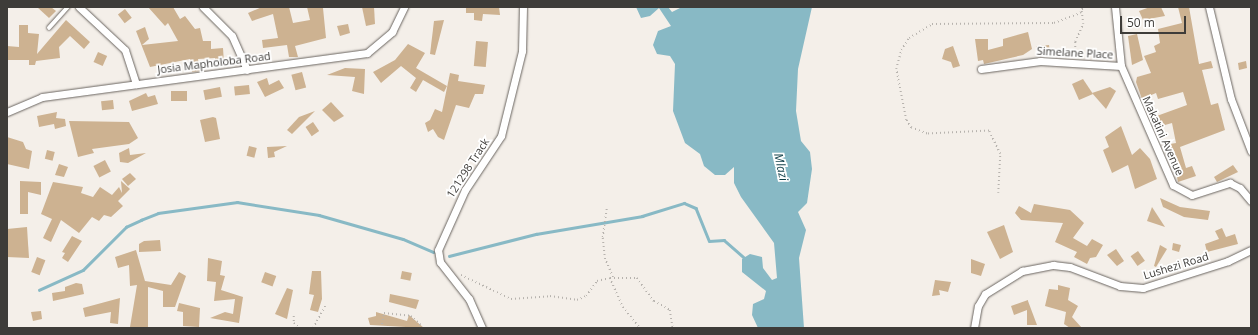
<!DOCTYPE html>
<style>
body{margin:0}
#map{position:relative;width:1258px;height:335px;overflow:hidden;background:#f4efe9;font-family:"Open Sans",sans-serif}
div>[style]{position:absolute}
.water>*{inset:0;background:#88b9c5}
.stream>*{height:2.5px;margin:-1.25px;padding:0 1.25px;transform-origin:1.25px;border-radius:1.25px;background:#88b9c5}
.building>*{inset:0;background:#cdb291;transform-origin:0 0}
.path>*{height:1.5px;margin-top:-0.75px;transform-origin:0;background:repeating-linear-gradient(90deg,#b7b3ae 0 1px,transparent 0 4px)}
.roads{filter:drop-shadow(0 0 1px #6a6560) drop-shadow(0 0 1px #6a6560)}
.service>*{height:3.5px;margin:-1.75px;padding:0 1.75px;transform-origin:1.75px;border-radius:1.75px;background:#fff}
.minor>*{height:7px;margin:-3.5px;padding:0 3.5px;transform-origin:3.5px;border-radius:3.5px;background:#fff}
span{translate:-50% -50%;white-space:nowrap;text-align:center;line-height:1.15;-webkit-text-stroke:3.5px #fff;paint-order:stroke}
.street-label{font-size:11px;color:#3e3c39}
.water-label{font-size:12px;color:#103e47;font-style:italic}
.frame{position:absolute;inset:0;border:8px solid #3e3c39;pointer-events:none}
.scale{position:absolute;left:1120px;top:16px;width:66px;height:18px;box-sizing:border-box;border:2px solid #3e3c39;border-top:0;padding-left:5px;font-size:12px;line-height:14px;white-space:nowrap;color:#3e3c39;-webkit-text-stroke:3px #fff;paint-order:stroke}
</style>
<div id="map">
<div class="water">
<i style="clip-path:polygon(636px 7px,668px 7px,672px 12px,682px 7px,812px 7px,798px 69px,796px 111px,801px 141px,810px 152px,812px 169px,807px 203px,798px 212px,806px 230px,799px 258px,804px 328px,758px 328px,752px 315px,753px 304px,764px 299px,766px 291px,742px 272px,742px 259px,750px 254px,762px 257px,763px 268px,772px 280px,777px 278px,774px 243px,741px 197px,734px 183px,734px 167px,725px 175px,715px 175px,704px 166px,700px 154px,685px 143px,673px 111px,675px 64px,670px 56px,657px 54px,653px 45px,658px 31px,671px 26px,659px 8px,650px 16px,641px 18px)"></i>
</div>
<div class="stream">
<i style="left:449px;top:256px;width:90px;rotate:-14.2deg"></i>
<i style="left:536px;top:234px;width:108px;rotate:-9.6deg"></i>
<i style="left:642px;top:216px;width:44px;rotate:-17.2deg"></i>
<i style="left:684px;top:203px;width:13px;rotate:23deg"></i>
<i style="left:696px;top:208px;width:35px;rotate:68deg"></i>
<i style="left:709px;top:241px;width:15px;rotate:-4deg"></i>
<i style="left:724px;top:240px;width:29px;rotate:41deg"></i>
<i style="left:39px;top:290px;width:48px;rotate:-24.4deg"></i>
<i style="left:83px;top:270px;width:61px;rotate:-45deg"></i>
<i style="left:126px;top:227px;width:17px;rotate:-25deg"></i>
<i style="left:141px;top:220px;width:18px;rotate:-22deg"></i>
<i style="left:158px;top:213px;width:80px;rotate:-7.9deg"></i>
<i style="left:237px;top:202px;width:83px;rotate:9deg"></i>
<i style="left:319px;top:215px;width:87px;rotate:15.9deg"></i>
<i style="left:403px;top:239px;width:33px;rotate:23deg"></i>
</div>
<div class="building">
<i style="clip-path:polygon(37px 7px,51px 7px,56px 11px,49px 18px)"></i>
<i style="clip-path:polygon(148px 7px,173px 7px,180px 19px,185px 16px,195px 29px,200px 28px,203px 41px,211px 41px,211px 49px,223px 48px,224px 63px,215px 64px,215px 58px,198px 59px,200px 71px,192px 72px,190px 59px,150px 67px,136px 31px,145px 27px,149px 39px,142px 45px,178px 41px,168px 23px,165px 26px)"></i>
<i style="clip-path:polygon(262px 7px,289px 7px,293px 23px,310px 20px,307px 7px,323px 8px,326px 38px,295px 46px,298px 57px,289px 57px,287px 45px,263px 48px,262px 40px,278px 38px,273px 14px,252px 21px,248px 13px)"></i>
<i style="clip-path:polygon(362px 7px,374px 7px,375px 24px,366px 26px)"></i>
<i style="clip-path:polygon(466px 7px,499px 7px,500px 15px,483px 14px,482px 21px,474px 20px,474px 13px,466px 13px)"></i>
<i style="clip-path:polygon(1150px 7px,1161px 7px,1165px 16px,1143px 20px,1139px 11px)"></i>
<i style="clip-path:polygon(1178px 7px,1189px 7px,1199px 64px,1211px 61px,1213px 68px,1202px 70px,1211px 105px,1218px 103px,1225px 130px,1180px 147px,1186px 168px,1192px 166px,1196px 176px,1178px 182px,1170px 144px,1176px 143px,1172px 123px,1158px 127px,1154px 117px,1187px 105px,1183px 92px,1158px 99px,1156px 93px,1142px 99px,1136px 82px,1137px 77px,1151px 73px,1144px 56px,1156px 52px,1154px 46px,1160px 43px,1158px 29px,1182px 23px)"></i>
<i style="left:125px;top:9px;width:11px;height:9px;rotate:52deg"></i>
<i style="clip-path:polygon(66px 20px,90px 42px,84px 49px,70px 36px,59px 47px,60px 58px,36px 61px,35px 65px,29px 65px,29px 60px,7px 60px,7px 46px,19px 47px,19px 25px,28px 25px,28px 33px,39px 34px,37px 54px)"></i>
<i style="clip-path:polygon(444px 20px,435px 55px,430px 54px,434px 21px)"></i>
<i style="clip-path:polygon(348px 24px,350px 33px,340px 36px,337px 26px)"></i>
<i style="clip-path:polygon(1028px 32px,1032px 49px,1023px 55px,984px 64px,983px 60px,978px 61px,975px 39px,988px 39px,988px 50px,1003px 46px,1003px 39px)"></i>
<i style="clip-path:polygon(1137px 34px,1143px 60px,1132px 65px,1128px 36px)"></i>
<i style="left:476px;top:41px;width:12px;height:25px;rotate:5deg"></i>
<i style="clip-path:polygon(408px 44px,425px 53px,416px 68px,447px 86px,444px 92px,423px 80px,416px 92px,410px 88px,416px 78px,401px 66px,381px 83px,373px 72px,395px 60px)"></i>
<i style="left:1049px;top:45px;width:8px;height:13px;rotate:83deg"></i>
<i style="clip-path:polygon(953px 46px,960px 66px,953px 68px,951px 62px,942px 59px,945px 49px)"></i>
<i style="left:98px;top:52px;width:10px;height:11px;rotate:24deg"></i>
<i style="clip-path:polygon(1246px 61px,1247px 68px,1239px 70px,1238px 63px)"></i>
<i style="clip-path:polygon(345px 68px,365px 69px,364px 94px,352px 91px,355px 77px,327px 75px)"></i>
<i style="left:302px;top:72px;width:16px;height:11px;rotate:75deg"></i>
<i style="clip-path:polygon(450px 73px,459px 75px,458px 81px,485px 85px,483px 94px,475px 94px,469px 108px,456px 105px,444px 140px,438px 137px,433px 129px,428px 132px,425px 123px,430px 120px,435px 109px,442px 112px)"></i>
<i style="clip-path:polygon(267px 78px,269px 85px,279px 80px,284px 88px,265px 97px,257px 82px)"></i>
<i style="clip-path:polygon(1083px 79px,1093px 94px,1079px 100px,1072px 84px)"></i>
<i style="left:249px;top:85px;width:9px;height:15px;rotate:84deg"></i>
<i style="left:220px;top:87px;width:10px;height:17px;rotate:79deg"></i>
<i style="clip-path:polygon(1110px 87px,1116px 91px,1106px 109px,1092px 93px)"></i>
<i style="left:187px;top:91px;width:10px;height:16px;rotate:90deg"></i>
<i style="clip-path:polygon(146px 93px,148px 97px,155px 95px,158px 104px,132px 111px,129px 101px)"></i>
<i style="left:113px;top:100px;width:9px;height:12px;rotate:84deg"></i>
<i style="clip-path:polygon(331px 102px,344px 116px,334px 122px,322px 110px)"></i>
<i style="clip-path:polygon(315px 111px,292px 134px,287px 130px,299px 117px)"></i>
<i style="clip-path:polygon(57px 112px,56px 118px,65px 119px,66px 126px,55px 129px,54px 124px,39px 127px,37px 116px)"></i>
<i style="clip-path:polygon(213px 117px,216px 118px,220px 139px,205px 142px,200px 120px)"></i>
<i style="clip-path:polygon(69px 121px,129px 122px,138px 138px,129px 144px,92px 149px,94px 153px,78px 157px)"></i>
<i style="left:313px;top:122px;width:11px;height:9px;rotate:56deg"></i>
<i style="clip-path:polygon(1121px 126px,1132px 155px,1140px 148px,1150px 159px,1157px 179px,1135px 189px,1128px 165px,1112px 173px,1103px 150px,1109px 147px,1105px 137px)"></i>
<i style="clip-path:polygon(7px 137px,23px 142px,26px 149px,32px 151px,29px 169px,7px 164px)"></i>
<i style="left:249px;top:146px;width:8px;height:10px;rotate:14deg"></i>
<i style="clip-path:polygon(287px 146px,274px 152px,275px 157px,268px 158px,267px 147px)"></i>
<i style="clip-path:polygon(129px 148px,130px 155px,146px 153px,128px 163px,120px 162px,119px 153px)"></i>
<i style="left:47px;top:150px;width:8px;height:9px;rotate:14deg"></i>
<i style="left:105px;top:160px;width:13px;height:13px;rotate:63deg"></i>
<i style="clip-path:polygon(59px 164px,68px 167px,64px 177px,55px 175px)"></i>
<i style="clip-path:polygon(1233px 165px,1238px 172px,1217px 182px,1214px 177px)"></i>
<i style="clip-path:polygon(130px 173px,136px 179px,128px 186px,122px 179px)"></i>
<i style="clip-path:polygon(20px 181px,41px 182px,41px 195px,28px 192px,28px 214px,20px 214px)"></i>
<i style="clip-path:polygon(121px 181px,130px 189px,118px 201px,123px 206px,111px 217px,104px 215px,99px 221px,92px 217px,79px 233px,61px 220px,51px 242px,43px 238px,52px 219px,41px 214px,53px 182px,83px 187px,81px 193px,93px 197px,100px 187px,112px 195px,119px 187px,122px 193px)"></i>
<i style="clip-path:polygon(1160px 198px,1180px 207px,1210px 211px,1208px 220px,1184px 217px,1163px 207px)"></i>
<i style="clip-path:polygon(1034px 204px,1070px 210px,1084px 223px,1073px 238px,1087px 246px,1092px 239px,1103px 245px,1096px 257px,1090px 258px,1087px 264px,1074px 257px,1077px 252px,1055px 242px,1063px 223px,1021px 220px,1015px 213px,1019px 206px,1031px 213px)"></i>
<i style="clip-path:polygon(1152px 207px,1165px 227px,1147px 221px)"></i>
<i style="clip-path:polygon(1004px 225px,1013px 252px,1000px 259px,987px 232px)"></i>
<i style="clip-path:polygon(27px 227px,29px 258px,7px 257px,7px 229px)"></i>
<i style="clip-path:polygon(1222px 228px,1226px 237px,1235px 234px,1238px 244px,1207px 252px,1205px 244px,1219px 239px,1215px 231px)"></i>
<i style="clip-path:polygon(72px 236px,82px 241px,68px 262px,62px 258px,65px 253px,62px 252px)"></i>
<i style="clip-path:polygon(160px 240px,161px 251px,139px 252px,139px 244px,144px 241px)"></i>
<i style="clip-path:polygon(1173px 243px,1181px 245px,1179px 252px,1172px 250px)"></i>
<i style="clip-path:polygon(1160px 245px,1167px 249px,1156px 267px,1154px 266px)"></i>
<i style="clip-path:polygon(1116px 249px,1124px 261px,1117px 266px,1107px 255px)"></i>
<i style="clip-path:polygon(136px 250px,145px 281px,171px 285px,179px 272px,186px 276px,175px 307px,163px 307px,163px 291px,148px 287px,148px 328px,130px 327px,137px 285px,130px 286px,129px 265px,118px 268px,115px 257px)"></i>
<i style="left:1138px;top:251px;width:12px;height:9px;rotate:55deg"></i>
<i style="left:37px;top:257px;width:9px;height:16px;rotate:21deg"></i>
<i style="clip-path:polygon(208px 258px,222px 261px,220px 275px,225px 276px,221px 290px,243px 297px,239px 323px,210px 318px,225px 312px,233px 314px,235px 299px,214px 301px,216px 282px,207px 281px)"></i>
<i style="clip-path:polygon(971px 259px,985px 264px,981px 276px,971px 273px)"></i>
<i style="clip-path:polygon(312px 271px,321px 271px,322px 299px,318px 312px,310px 310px,314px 295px,309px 294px)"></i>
<i style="left:402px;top:271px;width:10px;height:8px;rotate:11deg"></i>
<i style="left:265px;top:272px;width:12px;height:11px;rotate:20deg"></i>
<i style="clip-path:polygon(935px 280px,951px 282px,948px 292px,939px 290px,940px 295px,932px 296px)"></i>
<i style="clip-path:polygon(76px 283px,82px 284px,84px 294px,53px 301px,52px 293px,65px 291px,65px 287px)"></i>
<i style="clip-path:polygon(1058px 285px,1070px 288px,1068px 300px,1078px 306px,1072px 317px,1082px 328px,1070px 328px,1064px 324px,1066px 312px,1045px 306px,1049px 289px,1058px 290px)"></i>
<i style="clip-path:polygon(287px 288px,293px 290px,287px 319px,275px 314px)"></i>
<i style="clip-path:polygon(390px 294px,419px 300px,416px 309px,389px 302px)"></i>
<i style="clip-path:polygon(120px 298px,118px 324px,110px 323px,111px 312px,85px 317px,83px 308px)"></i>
<i style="clip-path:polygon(1028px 300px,1028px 301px,1037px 325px,1027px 325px,1027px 310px,1014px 315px,1011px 306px)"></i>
<i style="clip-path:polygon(179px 303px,200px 308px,199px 327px,183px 326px,183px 312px,177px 311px)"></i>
<i style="clip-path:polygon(41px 311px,42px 319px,33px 321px,31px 312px)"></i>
<i style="clip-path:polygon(376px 312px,407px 321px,409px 315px,424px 328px,370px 325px,368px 318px,376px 316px)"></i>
</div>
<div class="path">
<i style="left:1075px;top:55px;width:13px;rotate:-90deg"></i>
<i style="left:1075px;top:42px;width:20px;rotate:-66deg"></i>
<i style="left:1083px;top:24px;width:17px;rotate:-97deg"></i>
<i style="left:998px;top:193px;width:39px;rotate:-87deg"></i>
<i style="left:1000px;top:154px;width:25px;rotate:-116deg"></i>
<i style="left:989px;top:131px;width:62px;rotate:177.2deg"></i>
<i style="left:927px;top:134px;width:17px;rotate:-159deg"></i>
<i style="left:911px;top:128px;width:9px;rotate:-122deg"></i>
<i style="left:906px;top:120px;width:52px;rotate:-101.1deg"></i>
<i style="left:896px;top:69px;width:20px;rotate:-75deg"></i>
<i style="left:901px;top:50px;width:14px;rotate:-56deg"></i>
<i style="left:909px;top:38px;width:27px;rotate:-31deg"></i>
<i style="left:932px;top:24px;width:122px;rotate:-0.5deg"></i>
<i style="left:1054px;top:23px;width:28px;rotate:-21deg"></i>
<i style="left:1080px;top:13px;width:7px;rotate:-63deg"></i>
<i style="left:607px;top:209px;width:29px;rotate:98deg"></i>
<i style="left:603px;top:238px;width:20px;rotate:84deg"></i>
<i style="left:605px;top:258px;width:21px;rotate:67deg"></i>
<i style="left:461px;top:275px;width:55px;rotate:25.6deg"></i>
<i style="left:511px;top:299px;width:39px;rotate:-4deg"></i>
<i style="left:550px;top:296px;width:27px;rotate:8deg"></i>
<i style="left:577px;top:300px;width:10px;rotate:-24deg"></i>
<i style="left:586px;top:296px;width:19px;rotate:-54deg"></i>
<i style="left:597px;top:281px;width:13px;rotate:-13deg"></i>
<i style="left:610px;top:278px;width:32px;rotate:66deg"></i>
<i style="left:623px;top:307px;width:27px;rotate:51deg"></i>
<i style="left:610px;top:278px;width:27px"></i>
<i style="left:637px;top:278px;width:29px;rotate:54deg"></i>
<i style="left:654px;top:301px;width:18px;rotate:29deg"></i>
<i style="left:670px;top:310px;width:18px;rotate:81deg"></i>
<i style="left:294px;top:316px;width:7px;rotate:90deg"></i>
<i style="left:294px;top:323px;width:9px;rotate:36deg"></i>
<i style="left:313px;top:328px;width:25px;rotate:-61deg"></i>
<i style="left:381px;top:328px;width:15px;rotate:-79deg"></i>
<i style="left:384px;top:313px;width:27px;rotate:6deg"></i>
<i style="left:411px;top:316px;width:13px;rotate:42deg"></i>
</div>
<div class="roads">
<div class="service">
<i style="left:49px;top:28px;width:28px;rotate:-48deg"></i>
</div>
<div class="minor">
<i style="left:79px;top:7px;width:63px;rotate:43.1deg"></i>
<i style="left:125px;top:50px;width:36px;rotate:72deg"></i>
<i style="left:203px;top:7px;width:41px;rotate:45deg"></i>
<i style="left:232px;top:36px;width:37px;rotate:66deg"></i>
<i style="left:1115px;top:7px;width:59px;rotate:84.2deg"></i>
<i style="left:1121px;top:66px;width:130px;rotate:66.4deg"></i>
<i style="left:1173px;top:185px;width:21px;rotate:28deg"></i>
<i style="left:1192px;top:195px;width:40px;rotate:-18deg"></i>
<i style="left:1230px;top:183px;width:11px;rotate:27deg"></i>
<i style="left:1240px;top:188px;width:17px;rotate:50deg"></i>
<i style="left:1209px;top:7px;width:95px;rotate:76.6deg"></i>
<i style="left:1231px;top:99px;width:56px;rotate:69deg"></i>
<i style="left:981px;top:69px;width:60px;rotate:-7.7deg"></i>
<i style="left:1040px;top:61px;width:81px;rotate:3.5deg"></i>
<i style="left:7px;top:112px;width:38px;rotate:-23deg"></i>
<i style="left:42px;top:97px;width:328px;rotate:-7.7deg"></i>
<i style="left:367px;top:53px;width:33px;rotate:-40deg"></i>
<i style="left:392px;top:32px;width:28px;rotate:-64deg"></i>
<i style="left:482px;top:328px;width:32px;rotate:-114deg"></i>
<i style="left:469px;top:299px;width:47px;rotate:-128.1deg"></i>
<i style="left:440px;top:262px;width:12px;rotate:-99deg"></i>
<i style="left:438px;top:250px;width:66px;rotate:-65.8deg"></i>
<i style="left:465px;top:190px;width:65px;rotate:-56.3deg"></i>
<i style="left:501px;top:136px;width:88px;rotate:-76.1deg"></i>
<i style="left:522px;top:51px;width:44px;rotate:-88.7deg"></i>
<i style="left:974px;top:328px;width:22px;rotate:-80deg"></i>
<i style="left:978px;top:306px;width:14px;rotate:-60deg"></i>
<i style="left:985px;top:294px;width:44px;rotate:-31.9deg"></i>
<i style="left:1022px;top:271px;width:32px;rotate:-11deg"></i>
<i style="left:1053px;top:265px;width:17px;rotate:7deg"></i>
<i style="left:1070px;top:267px;width:53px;rotate:20.8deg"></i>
<i style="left:1120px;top:286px;width:23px;rotate:5deg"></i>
<i style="left:1143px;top:288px;width:89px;rotate:-17.6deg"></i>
<i style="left:1228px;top:261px;width:25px;rotate:-26deg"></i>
</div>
</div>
<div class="street-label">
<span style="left:1075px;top:53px;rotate:3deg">Simelane Place</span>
<span style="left:214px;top:63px;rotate:-7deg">Josia Mapholoba Road</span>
<span style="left:1163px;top:136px;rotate:66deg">Makatini Avenue</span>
<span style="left:468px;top:168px;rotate:-57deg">121298 Track</span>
<span style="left:1176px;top:266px;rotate:-17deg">Lushezi Road</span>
</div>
<div class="water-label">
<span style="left:781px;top:167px;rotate:78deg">Mlazi</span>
</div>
<div class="frame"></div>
<div class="scale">50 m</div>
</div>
